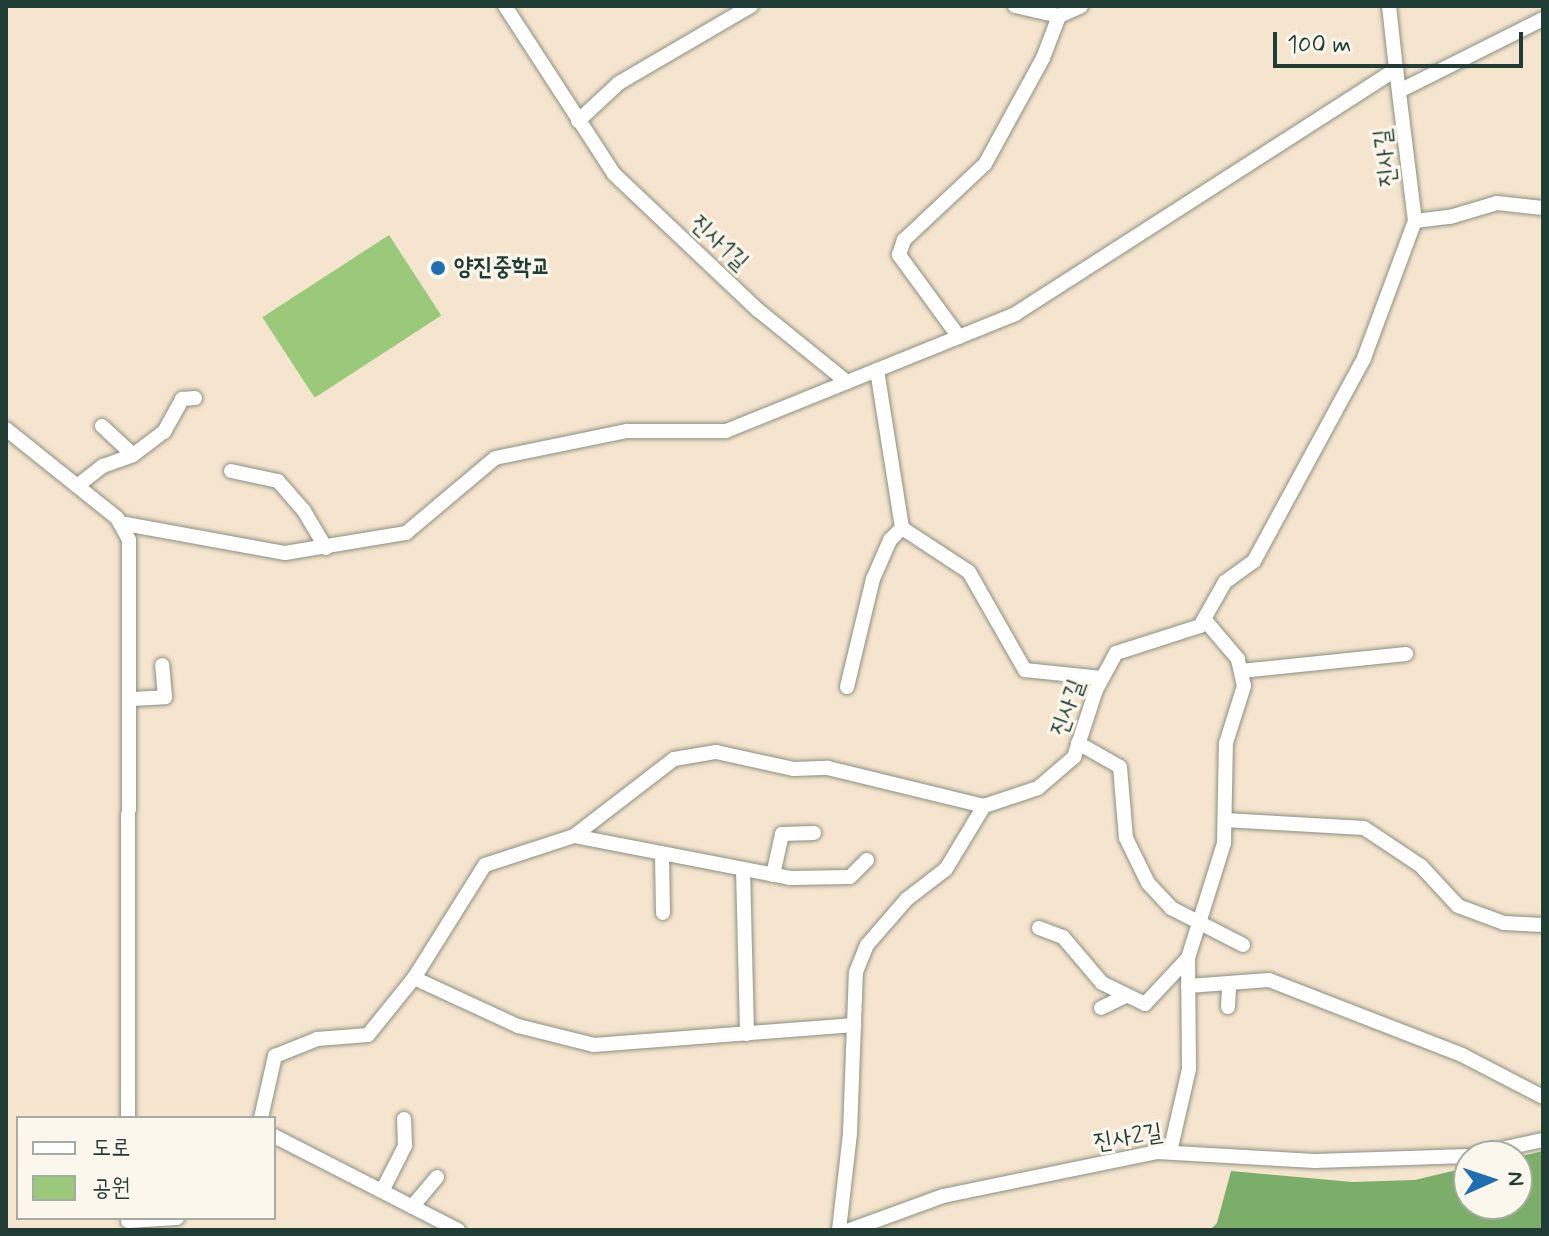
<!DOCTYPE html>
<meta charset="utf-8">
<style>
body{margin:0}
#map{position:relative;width:1549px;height:1236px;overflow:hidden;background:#f6e5ce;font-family:Mynerve,"Poor Story",sans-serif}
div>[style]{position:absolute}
.green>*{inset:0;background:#9aca79;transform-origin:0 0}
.forest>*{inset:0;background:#7bae69}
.roads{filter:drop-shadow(0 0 2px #8a9181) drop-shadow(0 0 2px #8a9181)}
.minor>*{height:14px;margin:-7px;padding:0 7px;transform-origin:7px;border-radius:7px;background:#fff}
.dots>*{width:22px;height:22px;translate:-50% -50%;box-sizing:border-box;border:4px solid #fbf7ec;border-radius:50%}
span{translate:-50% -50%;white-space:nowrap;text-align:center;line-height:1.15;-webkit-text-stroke:6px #fbf7ec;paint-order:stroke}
.street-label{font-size:24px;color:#1f3d34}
.poi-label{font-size:24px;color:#1f3d34;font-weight:700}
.left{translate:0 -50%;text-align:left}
.frame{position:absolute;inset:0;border:8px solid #1f3d34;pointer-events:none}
.legend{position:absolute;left:16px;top:1116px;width:260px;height:104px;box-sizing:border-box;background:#fbf7ec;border:2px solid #a3ada2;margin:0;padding:10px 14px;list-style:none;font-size:24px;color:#1f3d34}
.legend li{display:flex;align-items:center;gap:16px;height:40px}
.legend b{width:40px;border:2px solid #a3ada2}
.north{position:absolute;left:1453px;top:1140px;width:80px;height:80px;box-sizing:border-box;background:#fbf7ec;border:2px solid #a3ada2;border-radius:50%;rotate:87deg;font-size:22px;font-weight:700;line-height:32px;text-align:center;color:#1f3d34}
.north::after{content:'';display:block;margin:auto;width:28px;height:36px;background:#1f6fb2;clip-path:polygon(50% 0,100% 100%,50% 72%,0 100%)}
.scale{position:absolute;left:1273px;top:32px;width:250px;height:36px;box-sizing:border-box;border:4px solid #1f3d34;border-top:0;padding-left:10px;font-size:24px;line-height:28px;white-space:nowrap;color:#1f3d34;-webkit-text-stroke:6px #fbf7ec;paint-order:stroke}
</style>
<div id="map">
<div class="green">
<i style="left:389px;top:235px;width:96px;height:151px;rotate:57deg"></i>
</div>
<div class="forest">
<i style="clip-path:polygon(1543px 1151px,1543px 1230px,1210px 1230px,1217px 1223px,1231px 1171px,1352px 1182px,1415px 1180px,1469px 1167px,1469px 1204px,1517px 1204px,1517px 1157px)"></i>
</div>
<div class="roads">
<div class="minor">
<i style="left:505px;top:6px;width:200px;rotate:57deg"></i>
<i style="left:614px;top:174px;width:198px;rotate:43.4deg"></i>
<i style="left:758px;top:310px;width:114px;rotate:39deg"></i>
<i style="left:1015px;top:6px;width:45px;rotate:12.8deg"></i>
<i style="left:1401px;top:90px;width:159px;rotate:-26.6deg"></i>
<i style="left:578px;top:121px;width:56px;rotate:-42.8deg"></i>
<i style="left:619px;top:83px;width:153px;rotate:-30.3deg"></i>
<i style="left:1415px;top:221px;width:35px;rotate:-7deg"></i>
<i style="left:1450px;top:217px;width:49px;rotate:-16.6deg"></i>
<i style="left:1497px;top:203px;width:46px;rotate:6.2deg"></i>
<i style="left:959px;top:337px;width:102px;rotate:-126.2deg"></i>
<i style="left:899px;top:255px;width:16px;rotate:-72deg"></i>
<i style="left:904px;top:240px;width:111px;rotate:-43.2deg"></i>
<i style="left:985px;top:164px;width:121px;rotate:-61.3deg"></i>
<i style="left:1043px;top:58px;width:45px;rotate:-69.1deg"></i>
<i style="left:1059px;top:16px;width:24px;rotate:-24deg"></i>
<i style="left:877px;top:370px;width:160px;rotate:81deg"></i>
<i style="left:902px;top:528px;width:80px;rotate:33.3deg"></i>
<i style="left:969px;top:572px;width:113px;rotate:60.3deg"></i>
<i style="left:1025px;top:670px;width:77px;rotate:5.9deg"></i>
<i style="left:102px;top:426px;width:42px;rotate:43.1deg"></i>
<i style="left:6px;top:429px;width:142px;rotate:38.7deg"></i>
<i style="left:117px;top:518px;width:25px;rotate:61deg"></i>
<i style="left:129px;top:540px;width:578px;rotate:90.1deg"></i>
<i style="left:231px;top:471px;width:48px;rotate:12deg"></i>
<i style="left:278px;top:481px;width:40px;rotate:49deg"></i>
<i style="left:304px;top:511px;width:43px;rotate:59.3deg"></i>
<i style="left:77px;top:486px;width:33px;rotate:-38deg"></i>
<i style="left:103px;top:466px;width:32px;rotate:-20deg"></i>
<i style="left:133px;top:455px;width:39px;rotate:-37deg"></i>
<i style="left:164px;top:432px;width:38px;rotate:-61deg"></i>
<i style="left:182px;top:399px;width:13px;rotate:-4deg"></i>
<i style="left:120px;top:523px;width:168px;rotate:10.3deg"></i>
<i style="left:285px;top:553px;width:123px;rotate:-9.4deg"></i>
<i style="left:406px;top:533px;width:116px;rotate:-40.1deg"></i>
<i style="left:495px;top:458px;width:135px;rotate:-11.6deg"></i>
<i style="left:627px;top:431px;width:99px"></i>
<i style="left:726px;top:431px;width:312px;rotate:-22deg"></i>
<i style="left:1015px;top:314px;width:453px;rotate:-32.7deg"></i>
<i style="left:1396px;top:69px;width:63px;rotate:-96.3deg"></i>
<i style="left:1241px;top:671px;width:166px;rotate:-5.9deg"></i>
<i style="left:847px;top:687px;width:111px;rotate:-76.5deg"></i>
<i style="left:873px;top:579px;width:43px;rotate:-66.4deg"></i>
<i style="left:890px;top:540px;width:17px;rotate:-45deg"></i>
<i style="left:132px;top:699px;width:33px;rotate:-3deg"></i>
<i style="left:165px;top:697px;width:32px;rotate:-95deg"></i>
<i style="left:1078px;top:743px;width:48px;rotate:29.7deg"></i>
<i style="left:1120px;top:767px;width:71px;rotate:85.2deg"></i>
<i style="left:1126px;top:838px;width:50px;rotate:63.9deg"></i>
<i style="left:1148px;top:883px;width:34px;rotate:47deg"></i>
<i style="left:1171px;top:908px;width:81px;rotate:27.2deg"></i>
<i style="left:1225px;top:820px;width:139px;rotate:3.3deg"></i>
<i style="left:1364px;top:828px;width:69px;rotate:33.7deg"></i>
<i style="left:1421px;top:866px;width:54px;rotate:47.2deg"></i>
<i style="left:1458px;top:906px;width:49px;rotate:20.3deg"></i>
<i style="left:1504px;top:923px;width:39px;rotate:3deg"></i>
<i style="left:574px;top:836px;width:220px;rotate:11deg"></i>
<i style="left:790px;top:878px;width:60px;rotate:-1deg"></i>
<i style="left:850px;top:877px;width:24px;rotate:-45deg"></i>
<i style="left:662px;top:855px;width:58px;rotate:89deg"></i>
<i style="left:743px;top:869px;width:165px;rotate:88.6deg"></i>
<i style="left:773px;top:875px;width:42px;rotate:-77.6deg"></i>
<i style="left:782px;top:834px;width:32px;rotate:-2deg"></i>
<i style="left:1039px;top:928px;width:26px;rotate:21deg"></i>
<i style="left:1063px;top:937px;width:60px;rotate:49.7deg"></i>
<i style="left:1102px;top:983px;width:48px;rotate:26deg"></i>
<i style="left:1145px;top:1004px;width:63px;rotate:-46.9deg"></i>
<i style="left:414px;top:978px;width:115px;rotate:24.8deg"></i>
<i style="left:518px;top:1026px;width:78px;rotate:14deg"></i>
<i style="left:594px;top:1045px;width:261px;rotate:-4.4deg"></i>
<i style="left:1188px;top:986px;width:81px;rotate:-4.2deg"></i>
<i style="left:1269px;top:980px;width:207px;rotate:21.2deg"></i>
<i style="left:1462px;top:1055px;width:91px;rotate:27.4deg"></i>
<i style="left:1228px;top:1007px;width:22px;rotate:-87deg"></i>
<i style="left:1101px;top:1008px;width:25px;rotate:-26deg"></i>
<i style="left:261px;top:1118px;width:64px;rotate:-77.3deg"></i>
<i style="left:275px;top:1056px;width:45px;rotate:-22deg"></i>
<i style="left:317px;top:1039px;width:51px;rotate:-4.5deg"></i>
<i style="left:368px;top:1035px;width:73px;rotate:-51.1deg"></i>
<i style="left:414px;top:978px;width:133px;rotate:-57.9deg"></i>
<i style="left:485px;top:865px;width:94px;rotate:-18deg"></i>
<i style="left:574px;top:836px;width:126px;rotate:-37.6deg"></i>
<i style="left:674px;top:759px;width:43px;rotate:-9.5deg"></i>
<i style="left:716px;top:752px;width:80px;rotate:12.3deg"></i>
<i style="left:794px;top:769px;width:34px;rotate:-2deg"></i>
<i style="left:828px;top:768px;width:161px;rotate:13.7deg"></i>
<i style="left:274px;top:1136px;width:207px;rotate:27.1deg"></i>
<i style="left:1170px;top:1152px;width:85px;rotate:-77.1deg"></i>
<i style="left:1189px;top:1069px;width:111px;rotate:-90.5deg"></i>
<i style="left:1188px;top:958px;width:121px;rotate:-72.6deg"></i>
<i style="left:1224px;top:843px;width:100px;rotate:-88.9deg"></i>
<i style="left:1226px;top:743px;width:60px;rotate:-72.5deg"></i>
<i style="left:1244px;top:686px;width:28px;rotate:-103deg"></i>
<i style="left:1238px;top:659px;width:52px;rotate:-130.4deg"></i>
<i style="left:1469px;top:1156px;width:76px;rotate:-12.2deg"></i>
<i style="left:382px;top:1191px;width:51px;rotate:-62.9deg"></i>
<i style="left:405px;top:1146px;width:27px;rotate:-92deg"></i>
<i style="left:412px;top:1207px;width:39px;rotate:-50deg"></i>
<i style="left:128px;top:1221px;width:49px;rotate:-3.5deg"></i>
<i style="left:839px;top:1230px;width:98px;rotate:-83.5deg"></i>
<i style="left:850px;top:1133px;width:161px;rotate:-87.9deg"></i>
<i style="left:856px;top:972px;width:29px;rotate:-68deg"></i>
<i style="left:867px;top:945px;width:61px;rotate:-49deg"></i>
<i style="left:907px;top:899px;width:49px;rotate:-37.6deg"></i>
<i style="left:946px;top:869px;width:74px;rotate:-58.9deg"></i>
<i style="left:984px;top:806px;width:57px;rotate:-18.4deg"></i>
<i style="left:1038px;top:788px;width:48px;rotate:-40.7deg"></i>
<i style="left:1074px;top:757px;width:71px;rotate:-71.8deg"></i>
<i style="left:1096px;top:690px;width:42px;rotate:-61.6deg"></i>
<i style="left:1116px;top:653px;width:88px;rotate:-17.8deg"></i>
<i style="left:1200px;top:626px;width:51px;rotate:-60.4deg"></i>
<i style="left:1225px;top:582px;width:36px;rotate:-36deg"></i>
<i style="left:1254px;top:561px;width:231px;rotate:-61.5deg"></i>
<i style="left:1364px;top:358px;width:146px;rotate:-69.6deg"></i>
<i style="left:1415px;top:221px;width:153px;rotate:-97.1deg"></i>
<i style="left:850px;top:1230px;width:99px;rotate:-20.1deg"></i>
<i style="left:943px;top:1196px;width:218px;rotate:-11.6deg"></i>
<i style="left:1157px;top:1152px;width:158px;rotate:3.3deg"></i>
<i style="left:1315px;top:1161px;width:154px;rotate:-1.9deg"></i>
</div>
</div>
<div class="dots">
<i style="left:438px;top:268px;background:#1f6fb2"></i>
</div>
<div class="street-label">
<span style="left:1386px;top:158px;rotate:-96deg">진사길</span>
<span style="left:719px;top:243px;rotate:43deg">진사1길</span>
<span style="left:1068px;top:708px;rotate:-70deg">진사길</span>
<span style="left:1128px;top:1138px;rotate:-9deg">진사2길</span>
</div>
<div class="poi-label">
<span class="left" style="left:454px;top:268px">양진중학교</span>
</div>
<div class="frame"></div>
<ul class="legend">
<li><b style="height:10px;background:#fff"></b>도로</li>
<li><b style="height:22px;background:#9aca79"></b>공원</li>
</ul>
<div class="north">N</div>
<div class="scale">100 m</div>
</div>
